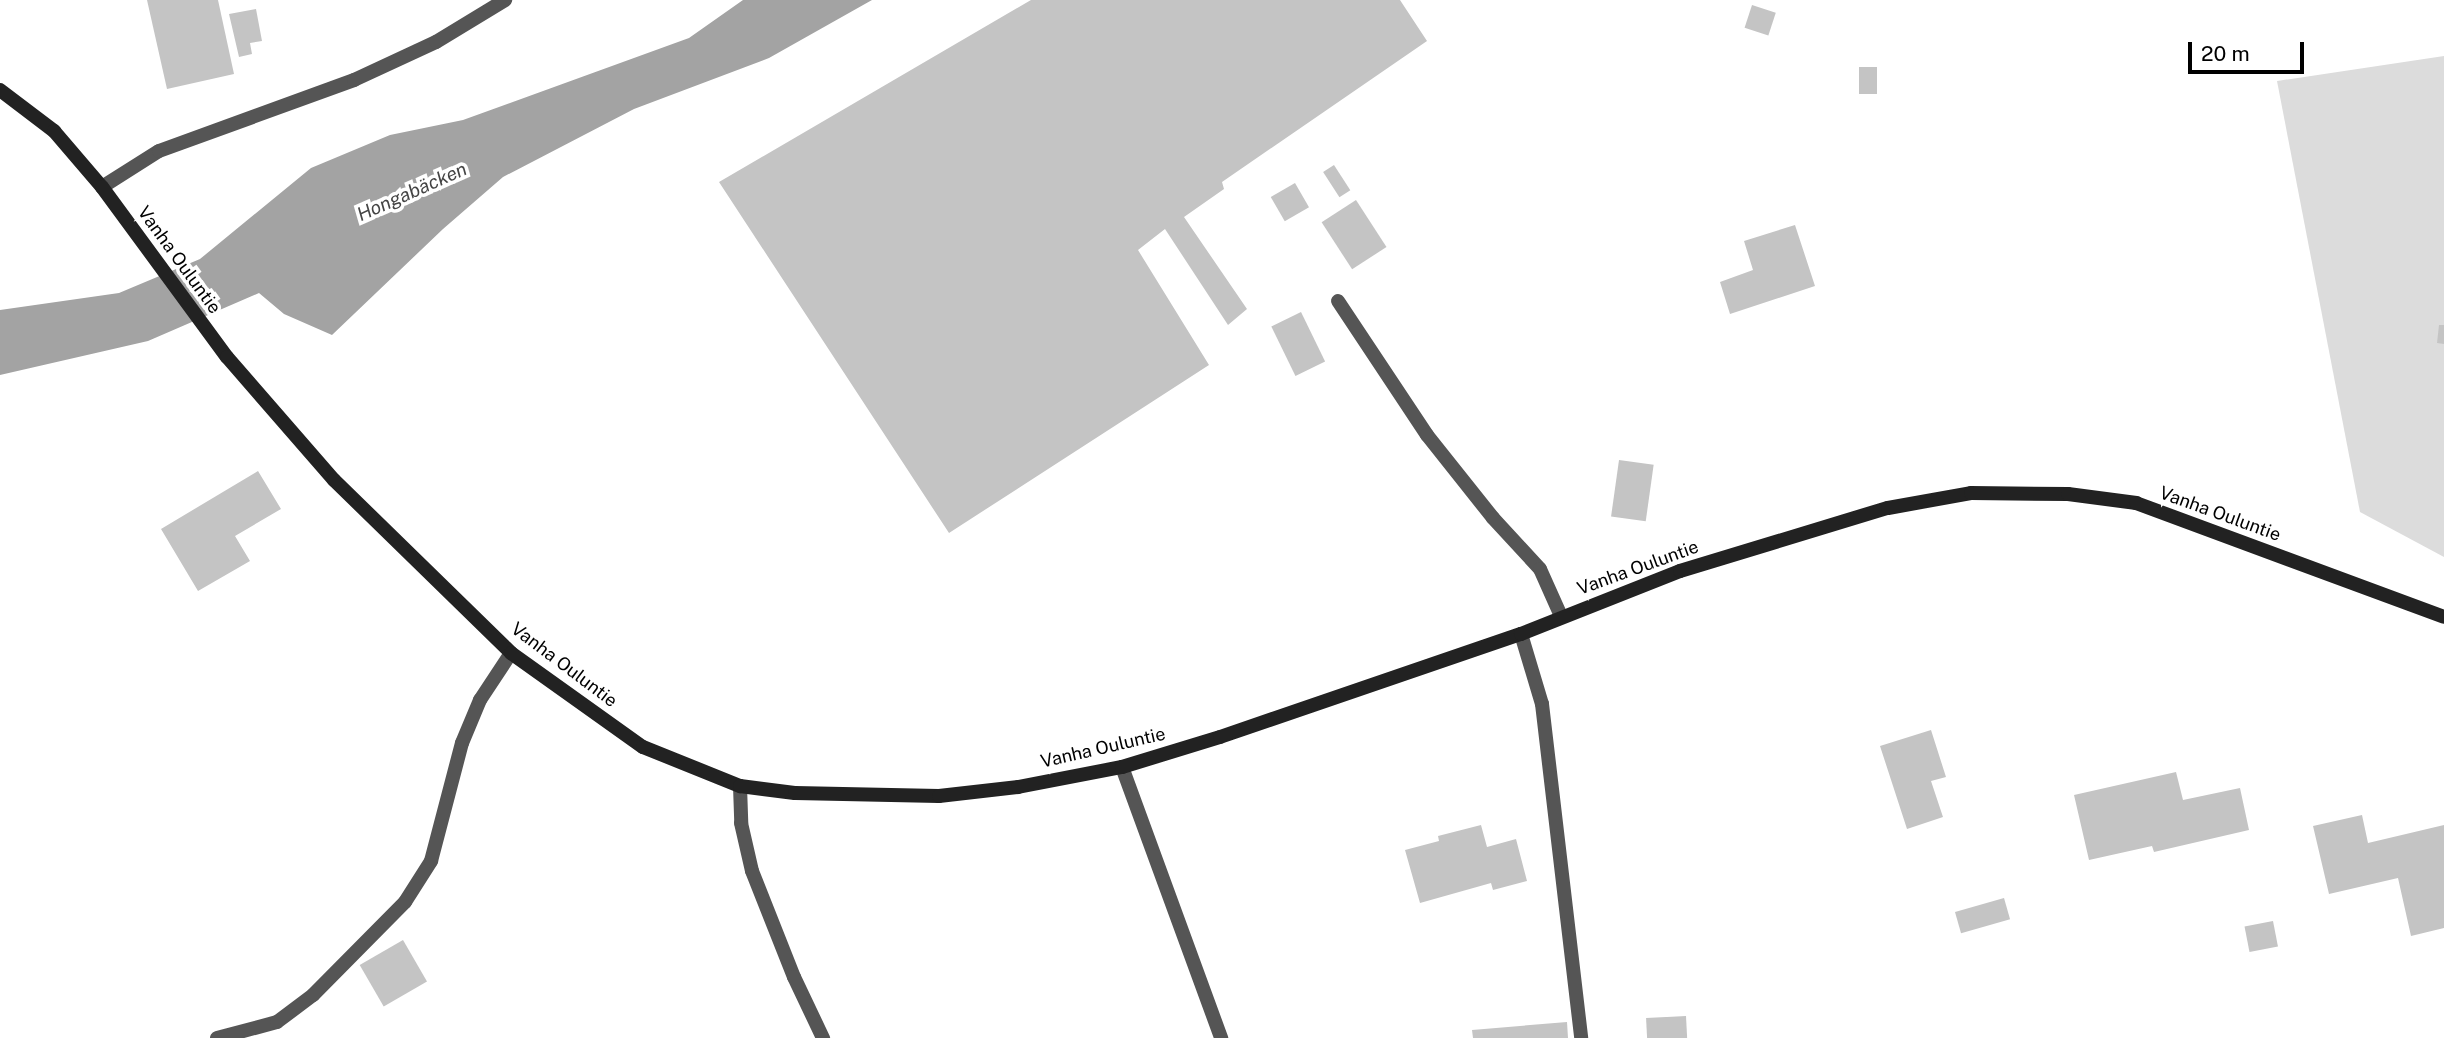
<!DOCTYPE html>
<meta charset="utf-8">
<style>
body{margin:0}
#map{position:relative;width:2444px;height:1038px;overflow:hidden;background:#fff;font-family:"Public Sans",sans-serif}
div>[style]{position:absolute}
.green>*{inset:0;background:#dcdcdc}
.water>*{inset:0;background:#a3a3a3}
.building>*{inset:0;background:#c4c4c4;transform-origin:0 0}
.lane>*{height:14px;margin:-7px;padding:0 7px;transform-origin:7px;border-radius:7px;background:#555}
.secondary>*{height:14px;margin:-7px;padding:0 7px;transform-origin:7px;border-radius:7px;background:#222}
span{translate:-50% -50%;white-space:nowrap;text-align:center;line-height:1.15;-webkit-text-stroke:7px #fff;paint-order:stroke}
.street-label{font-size:18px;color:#000}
.water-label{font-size:19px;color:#444;font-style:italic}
.scale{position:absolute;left:2188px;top:42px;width:116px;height:32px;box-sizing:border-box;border:4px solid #000;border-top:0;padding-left:9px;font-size:21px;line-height:24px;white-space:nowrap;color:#000;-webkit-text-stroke:5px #fff;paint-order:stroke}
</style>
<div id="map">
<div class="green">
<i style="clip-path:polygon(2444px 56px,2444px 557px,2360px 512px,2277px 81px)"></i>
</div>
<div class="water">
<i style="clip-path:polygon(743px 0,872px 0,769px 58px,634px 109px,503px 177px,443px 229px,332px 335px,284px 314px,259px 293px,148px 341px,0 375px,0 310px,119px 293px,200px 259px,311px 168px,390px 135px,463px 120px,689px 38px)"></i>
</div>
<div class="building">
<i style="clip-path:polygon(147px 0,218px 0,234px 74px,167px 89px)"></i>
<i style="clip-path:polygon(1031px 0,1400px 0,1427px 41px,1222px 182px,1224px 189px,1184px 217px,1247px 309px,1228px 325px,1165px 229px,1138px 250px,1209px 365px,949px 533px,719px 182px)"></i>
<i style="left:1752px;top:5px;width:25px;height:24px;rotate:18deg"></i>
<i style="clip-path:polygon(256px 9px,262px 41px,250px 43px,252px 54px,239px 57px,229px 14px)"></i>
<i style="left:1877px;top:67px;width:27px;height:18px;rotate:90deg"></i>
<i style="left:1334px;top:165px;width:30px;height:13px;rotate:57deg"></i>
<i style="left:1295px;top:183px;width:28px;height:28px;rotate:60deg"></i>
<i style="left:1356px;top:200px;width:56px;height:41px;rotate:57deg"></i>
<i style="clip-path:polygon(1795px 225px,1815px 286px,1730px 314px,1720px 282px,1753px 270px,1744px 241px)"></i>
<i style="left:1301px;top:312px;width:55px;height:33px;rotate:64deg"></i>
<i style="clip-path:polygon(2439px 325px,2444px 325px,2444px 344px,2437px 343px)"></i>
<i style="left:1619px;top:460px;width:35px;height:57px;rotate:8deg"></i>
<i style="clip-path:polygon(258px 471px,281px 509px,235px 536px,250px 561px,198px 591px,161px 529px)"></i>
<i style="clip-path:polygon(1931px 730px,1946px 777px,1931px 781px,1943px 817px,1907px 829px,1880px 746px)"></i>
<i style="clip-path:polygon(2176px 772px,2183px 800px,2240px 788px,2249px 830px,2154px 852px,2152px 846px,2089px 860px,2074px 795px)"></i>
<i style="clip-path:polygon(2362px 815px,2368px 843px,2444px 825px,2444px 928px,2411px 936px,2398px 878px,2329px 894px,2313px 826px)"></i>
<i style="clip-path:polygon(1481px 825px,1487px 847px,1516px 839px,1527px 881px,1493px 890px,1491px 883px,1420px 903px,1405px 850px,1439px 841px,1438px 836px)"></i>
<i style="left:2004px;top:898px;width:22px;height:51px;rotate:74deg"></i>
<i style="left:2273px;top:921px;width:26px;height:29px;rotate:79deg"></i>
<i style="left:403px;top:940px;width:48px;height:50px;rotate:60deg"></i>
<i style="left:1686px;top:1016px;width:22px;height:40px;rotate:87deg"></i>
<i style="clip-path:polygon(1567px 1022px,1568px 1038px,1473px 1038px,1472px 1030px)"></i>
</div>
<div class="lane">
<i style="left:102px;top:187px;width:67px;rotate:-32.3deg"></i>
<i style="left:159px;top:151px;width:208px;rotate:-20deg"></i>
<i style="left:354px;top:80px;width:90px;rotate:-24.9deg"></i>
<i style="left:436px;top:42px;width:81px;rotate:-31.3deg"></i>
<i style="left:1338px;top:301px;width:161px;rotate:56.4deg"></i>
<i style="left:1427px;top:435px;width:106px;rotate:51.5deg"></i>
<i style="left:1493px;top:518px;width:69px;rotate:47.3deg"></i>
<i style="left:1540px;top:569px;width:51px;rotate:65.9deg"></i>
<i style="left:1521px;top:634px;width:73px;rotate:73.3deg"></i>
<i style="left:1542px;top:704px;width:336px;rotate:83.3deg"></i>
<i style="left:1122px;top:767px;width:289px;rotate:69.9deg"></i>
<i style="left:740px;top:786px;width:37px;rotate:88deg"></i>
<i style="left:741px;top:823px;width:49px;rotate:77.1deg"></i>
<i style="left:752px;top:871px;width:114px;rotate:68.4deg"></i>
<i style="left:794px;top:977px;width:68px;rotate:64.6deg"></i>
<i style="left:217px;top:1038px;width:62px;rotate:-14.9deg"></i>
<i style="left:277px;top:1022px;width:45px;rotate:-36.9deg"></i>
<i style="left:313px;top:995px;width:131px;rotate:-45.3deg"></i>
<i style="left:405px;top:902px;width:49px;rotate:-57.6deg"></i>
<i style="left:431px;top:861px;width:122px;rotate:-75.3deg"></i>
<i style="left:462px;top:743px;width:47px;rotate:-67.3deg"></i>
<i style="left:480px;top:700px;width:56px;rotate:-56.6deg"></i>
</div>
<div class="secondary">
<i style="left:0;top:90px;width:68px;rotate:37.2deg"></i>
<i style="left:54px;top:131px;width:74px;rotate:49.4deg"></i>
<i style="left:102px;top:187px;width:211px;rotate:53.7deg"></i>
<i style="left:227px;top:357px;width:163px;rotate:49deg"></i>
<i style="left:334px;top:480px;width:248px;rotate:44.3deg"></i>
<i style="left:511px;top:653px;width:162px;rotate:35.5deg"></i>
<i style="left:643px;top:747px;width:105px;rotate:21.9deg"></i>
<i style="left:740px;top:786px;width:55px;rotate:7.3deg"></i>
<i style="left:795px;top:793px;width:144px;rotate:1.2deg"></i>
<i style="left:939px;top:796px;width:80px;rotate:-6.5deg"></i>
<i style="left:1018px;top:787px;width:106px;rotate:-10.9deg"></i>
<i style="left:1122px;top:767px;width:102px;rotate:-17deg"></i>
<i style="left:1220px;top:737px;width:318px;rotate:-18.9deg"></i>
<i style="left:1521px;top:634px;width:171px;rotate:-21.6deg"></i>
<i style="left:1680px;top:571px;width:217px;rotate:-16.9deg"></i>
<i style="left:1888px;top:508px;width:84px;rotate:-10.2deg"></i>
<i style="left:1971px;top:493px;width:97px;rotate:0.6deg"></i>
<i style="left:2068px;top:494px;width:69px;rotate:7.5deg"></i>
<i style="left:2136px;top:503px;width:328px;rotate:20.3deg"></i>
</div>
<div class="street-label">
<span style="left:179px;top:260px;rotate:54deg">Vanha Ouluntie</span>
<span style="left:2220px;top:514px;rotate:20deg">Vanha Ouluntie</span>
<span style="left:1638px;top:568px;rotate:-20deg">Vanha Ouluntie</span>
<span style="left:564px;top:665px;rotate:37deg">Vanha Ouluntie</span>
<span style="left:1103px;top:748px;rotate:-13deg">Vanha Ouluntie</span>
</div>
<div class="water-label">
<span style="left:412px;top:192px;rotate:-24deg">Hongabäcken</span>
</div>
<div class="scale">20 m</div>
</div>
